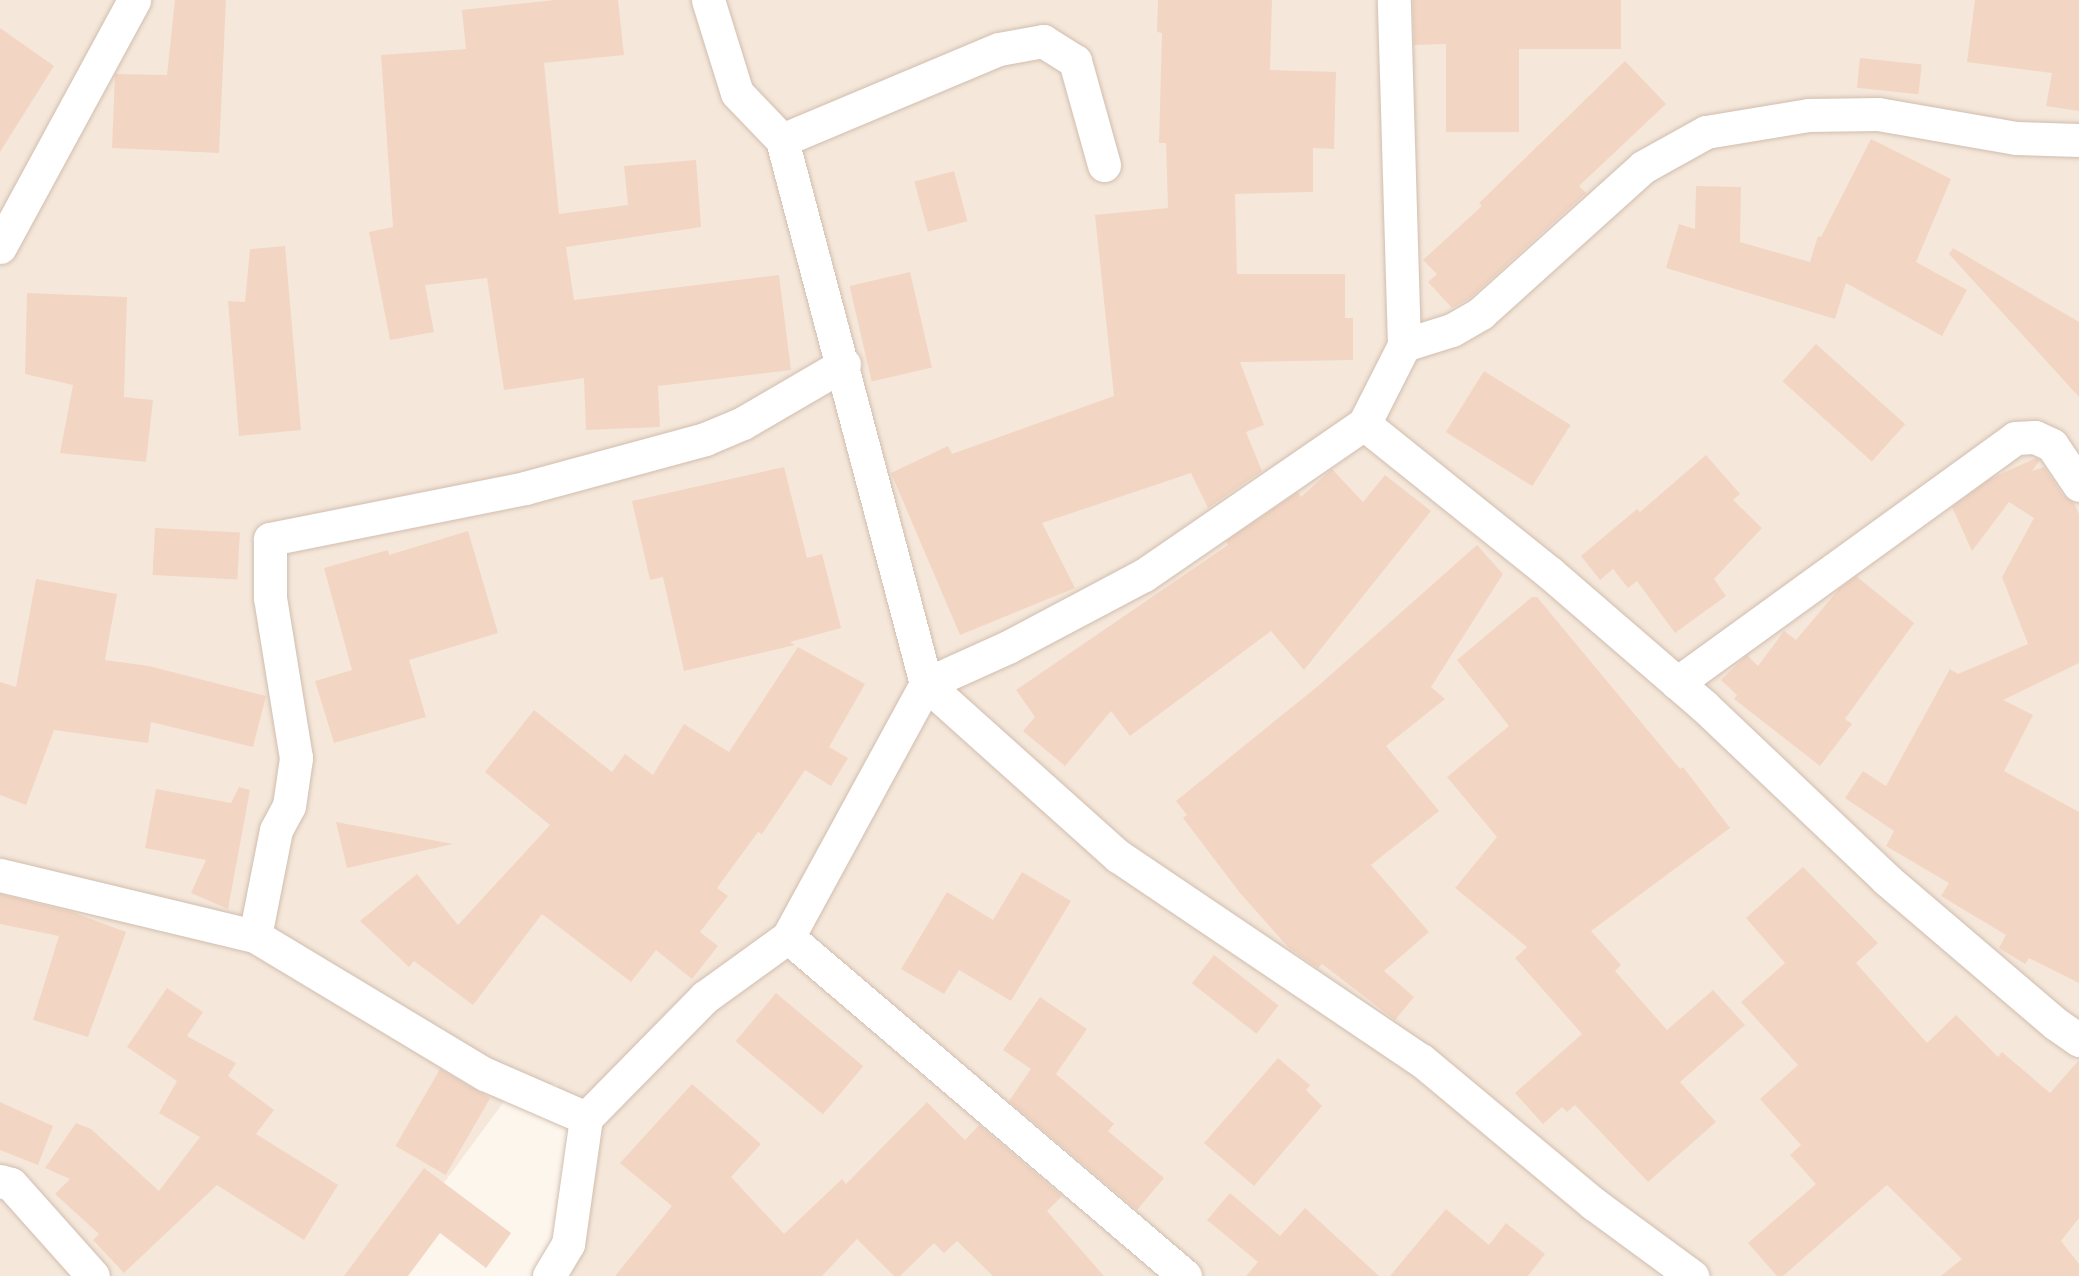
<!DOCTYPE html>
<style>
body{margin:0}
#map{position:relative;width:2079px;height:1276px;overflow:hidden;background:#fdf6ec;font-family:"Space Grotesk",sans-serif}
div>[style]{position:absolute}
.residential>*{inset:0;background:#f5e8da}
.building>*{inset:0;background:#f3d5c3;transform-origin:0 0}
.roads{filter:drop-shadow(0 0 2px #d1beb0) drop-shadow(0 0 2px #d1beb0)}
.minor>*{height:33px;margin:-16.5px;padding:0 16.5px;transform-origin:16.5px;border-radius:16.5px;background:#fff}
span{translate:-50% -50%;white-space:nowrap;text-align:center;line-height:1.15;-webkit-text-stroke:5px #fffaf3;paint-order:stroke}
</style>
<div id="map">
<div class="residential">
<i style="clip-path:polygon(0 0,2079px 0,2079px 1276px,566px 1276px,588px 1174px,557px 1084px,517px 1084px,375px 1276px,0 1276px)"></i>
</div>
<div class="building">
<i style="clip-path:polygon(175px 0,226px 0,219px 153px,112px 148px,115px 74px,167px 75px)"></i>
<i style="clip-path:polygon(555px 0,618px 0,624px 55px,544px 63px,559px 214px,628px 205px,624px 166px,696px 160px,701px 227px,566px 247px,574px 300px,779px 275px,791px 370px,658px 386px,660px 427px,586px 430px,584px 378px,504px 390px,487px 278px,425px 285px,434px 332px,390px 340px,369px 232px,393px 227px,381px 55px,466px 49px,462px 10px)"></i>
<i style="clip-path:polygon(1158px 0,1272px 0,1270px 70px,1336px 72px,1334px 149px,1313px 148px,1313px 192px,1235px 194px,1237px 274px,1345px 274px,1345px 318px,1353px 318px,1353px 360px,1240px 362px,1264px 425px,1246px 432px,1262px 471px,1208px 508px,1191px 473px,1042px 523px,1075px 588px,960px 635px,891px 473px,948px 446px,952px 454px,1114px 396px,1095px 215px,1168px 208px,1166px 143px,1159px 143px,1162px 33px,1157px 32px)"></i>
<i style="clip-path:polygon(1413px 0,1621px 0,1621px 49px,1519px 49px,1519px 132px,1446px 132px,1446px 44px,1414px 45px)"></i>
<i style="clip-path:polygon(1975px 0,2079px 0,2079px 111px,2046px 106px,2052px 73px,1967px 62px)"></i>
<i style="clip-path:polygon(0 28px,54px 66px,0 152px)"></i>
<i style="left:1860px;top:58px;width:62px;height:30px;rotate:6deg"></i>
<i style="clip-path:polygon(1625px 61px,1666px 104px,1579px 186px,1586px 193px,1470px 298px,1452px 308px,1428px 282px,1437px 274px,1423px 260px,1482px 206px,1479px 203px)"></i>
<i style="clip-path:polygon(1871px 139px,1951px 179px,1916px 262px,1967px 290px,1942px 336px,1846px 283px,1835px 319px,1666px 268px,1679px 224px,1695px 229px,1696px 186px,1741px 187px,1740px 242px,1810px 262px,1818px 236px,1821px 237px)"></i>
<i style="left:954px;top:171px;width:52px;height:41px;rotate:75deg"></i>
<i style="clip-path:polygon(285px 246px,301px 430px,239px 436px,228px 301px,245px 302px,250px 249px)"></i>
<i style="clip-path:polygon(1953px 248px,2079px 322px,2079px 397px,1949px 254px)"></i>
<i style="left:910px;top:272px;width:98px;height:62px;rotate:77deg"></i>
<i style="clip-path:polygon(27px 293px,127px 297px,124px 397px,153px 400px,146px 462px,60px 453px,73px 385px,25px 374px)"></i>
<i style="left:1816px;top:344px;width:120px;height:50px;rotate:42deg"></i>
<i style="left:1484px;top:371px;width:102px;height:72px;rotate:32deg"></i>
<i style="clip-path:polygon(1706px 455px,1740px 494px,1733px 500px,1762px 528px,1714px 579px,1726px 596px,1675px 633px,1637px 581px,1628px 588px,1613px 569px,1600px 580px,1581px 556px,1637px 509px,1640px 512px)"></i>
<i style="clip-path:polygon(2036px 458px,2040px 460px,2032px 471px,2044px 467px,2063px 495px,2074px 503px,2079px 514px,2079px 663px,2003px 700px,2033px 715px,2004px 771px,2079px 812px,2079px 983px,2029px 958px,2025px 964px,1999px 948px,2006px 935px,1941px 896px,1949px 883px,1886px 846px,1894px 831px,1845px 798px,1863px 771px,1886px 786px,1950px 669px,1958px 674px,2028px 644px,2002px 577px,2034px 518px,2009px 502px,1972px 551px,1952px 507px,1990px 479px)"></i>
<i style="clip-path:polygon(784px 467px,807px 558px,822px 554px,841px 628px,790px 642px,795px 645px,684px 671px,663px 577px,650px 580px,632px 501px)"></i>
<i style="clip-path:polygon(1332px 469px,1363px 502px,1385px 475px,1431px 511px,1304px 670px,1271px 631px,1130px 736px,1111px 711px,1065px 766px,1023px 731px,1035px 717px,1016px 690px,1228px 545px,1226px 541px,1298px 492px,1301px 497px)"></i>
<i style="left:155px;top:528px;width:85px;height:47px;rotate:3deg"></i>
<i style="clip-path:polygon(468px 531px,498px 633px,409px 660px,426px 717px,334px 743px,315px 681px,352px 670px,324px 568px,388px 550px,389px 555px)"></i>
<i style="clip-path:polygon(1477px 545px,1503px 574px,1431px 687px,1445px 699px,1386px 746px,1439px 811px,1371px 865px,1429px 932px,1384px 971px,1414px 997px,1395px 1020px,1322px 964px,1318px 968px,1289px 948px,1240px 893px,1183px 818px,1187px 815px,1176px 801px,1318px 686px)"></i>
<i style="clip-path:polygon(1856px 576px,1914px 623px,1845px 719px,1852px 724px,1820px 766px,1734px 699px,1737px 695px,1721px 680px,1747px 655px,1758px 666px,1784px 631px,1796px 640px,1839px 589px)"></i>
<i style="clip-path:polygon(36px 579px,117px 594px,105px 660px,149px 666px,266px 696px,253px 747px,151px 722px,148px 743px,54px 730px,26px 805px,0 795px,0 682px,16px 687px)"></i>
<i style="clip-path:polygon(1532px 597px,1537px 597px,1680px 769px,1683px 767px,1730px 828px,1591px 931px,1621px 965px,1615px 971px,1667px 1030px,1713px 990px,1745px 1025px,1680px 1082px,1716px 1122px,1648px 1182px,1575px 1105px,1567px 1112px,1562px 1107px,1543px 1124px,1515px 1093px,1582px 1034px,1515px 958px,1527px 947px,1455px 888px,1497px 837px,1447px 777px,1509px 726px,1457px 660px)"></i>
<i style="clip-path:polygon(798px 647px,865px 684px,829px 747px,848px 758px,831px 786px,805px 770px,762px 834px,758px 832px,717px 888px,728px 896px,700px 932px,718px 946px,692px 979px,656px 950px,631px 982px,542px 914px,473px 1005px,414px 961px,409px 967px,360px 921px,417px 874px,458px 925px,550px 825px,485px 772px,534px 710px,612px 772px,625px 754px,653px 775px,684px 724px,729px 752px)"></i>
<i style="clip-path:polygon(239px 787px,250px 790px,228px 909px,191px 893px,206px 860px,145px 848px,156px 789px,231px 803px)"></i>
<i style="clip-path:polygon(336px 822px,453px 844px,347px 868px)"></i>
<i style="clip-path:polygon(1803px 867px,1878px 943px,1856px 963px,1927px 1043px,1956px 1015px,1998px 1057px,2002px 1052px,2050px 1093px,2079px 1060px,2079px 1218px,2061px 1241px,2079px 1264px,2079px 1276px,1941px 1276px,1962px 1259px,1887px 1185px,1783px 1276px,1777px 1276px,1748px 1243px,1816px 1184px,1790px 1155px,1801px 1145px,1760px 1099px,1798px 1065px,1741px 1002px,1785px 963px,1746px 918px)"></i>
<i style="clip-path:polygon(1022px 872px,1071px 901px,1011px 1001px,959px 970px,944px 994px,901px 969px,947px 892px,993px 920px)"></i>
<i style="clip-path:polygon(0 894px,72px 912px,126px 932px,88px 1037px,33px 1020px,59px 936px,0 924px)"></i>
<i style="left:1214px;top:955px;width:82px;height:36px;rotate:38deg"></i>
<i style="clip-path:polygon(167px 988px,203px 1012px,187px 1036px,236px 1063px,228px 1076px,274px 1110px,256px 1134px,338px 1185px,304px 1240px,217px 1185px,124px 1273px,93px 1240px,99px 1234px,55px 1194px,70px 1179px,45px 1168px,76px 1123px,91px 1129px,159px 1191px,200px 1137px,159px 1113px,177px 1081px,127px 1047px)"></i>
<i style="left:776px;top:993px;width:114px;height:63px;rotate:40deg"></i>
<i style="clip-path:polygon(1040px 997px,1087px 1029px,1056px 1074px,1114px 1124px,1108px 1131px,1164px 1178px,1137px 1210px,1009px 1101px,1031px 1069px,1003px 1050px)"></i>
<i style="clip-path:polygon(1278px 1058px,1310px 1085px,1306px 1090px,1322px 1106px,1254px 1186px,1204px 1143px)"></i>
<i style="left:440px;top:1069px;width:58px;height:89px;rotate:30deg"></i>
<i style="clip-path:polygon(692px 1084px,761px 1144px,731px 1177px,784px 1234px,842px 1179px,846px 1184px,927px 1102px,965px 1140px,979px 1125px,1062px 1196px,1047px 1211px,1104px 1276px,993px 1276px,957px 1241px,944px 1253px,934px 1243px,900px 1276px,894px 1276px,857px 1239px,822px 1276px,615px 1276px,672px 1206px,620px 1163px)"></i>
<i style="clip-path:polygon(0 1102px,53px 1126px,38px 1165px,0 1150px)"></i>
<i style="clip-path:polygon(424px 1168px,511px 1233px,486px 1268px,440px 1233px,408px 1276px,344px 1276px)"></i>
<i style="clip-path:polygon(1230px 1193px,1280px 1236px,1305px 1208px,1379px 1276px,1246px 1276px,1258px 1262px,1207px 1220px)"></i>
<i style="clip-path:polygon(1446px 1209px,1489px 1245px,1506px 1223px,1545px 1254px,1528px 1276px,1390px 1276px)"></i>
</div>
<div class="roads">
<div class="minor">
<i style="left:708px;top:0;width:97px;rotate:72.7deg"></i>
<i style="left:737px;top:93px;width:65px;rotate:46.2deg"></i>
<i style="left:782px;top:140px;width:563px;rotate:75.17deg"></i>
<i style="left:926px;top:684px;width:258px;rotate:41.9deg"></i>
<i style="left:1118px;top:856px;width:365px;rotate:34deg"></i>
<i style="left:1421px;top:1060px;width:225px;rotate:39.8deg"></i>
<i style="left:1594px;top:1204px;width:122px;rotate:36.3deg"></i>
<i style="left:782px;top:140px;width:235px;rotate:-22.8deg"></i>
<i style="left:999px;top:49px;width:45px;rotate:-10.3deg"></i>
<i style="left:1043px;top:41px;width:38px;rotate:32deg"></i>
<i style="left:1075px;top:61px;width:108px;rotate:74.4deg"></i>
<i style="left:0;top:247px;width:281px;rotate:-61.5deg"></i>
<i style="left:1404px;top:345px;width:50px;rotate:-17.4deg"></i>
<i style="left:1452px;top:330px;width:34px;rotate:-30deg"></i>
<i style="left:1481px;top:313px;width:218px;rotate:-42deg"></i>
<i style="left:1643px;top:167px;width:72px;rotate:-29.1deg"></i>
<i style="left:1706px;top:132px;width:104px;rotate:-9.4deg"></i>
<i style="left:1809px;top:115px;width:69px;rotate:-0.8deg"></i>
<i style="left:1878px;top:114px;width:140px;rotate:9.9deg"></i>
<i style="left:2016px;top:138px;width:63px;rotate:1.8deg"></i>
<i style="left:1364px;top:424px;width:238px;rotate:38.7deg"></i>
<i style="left:1550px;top:573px;width:203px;rotate:40.8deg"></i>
<i style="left:1704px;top:706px;width:251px;rotate:43.5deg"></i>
<i style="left:1886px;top:879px;width:223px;rotate:40.5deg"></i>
<i style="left:2056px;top:1024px;width:28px;rotate:35deg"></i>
<i style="left:1677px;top:683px;width:417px;rotate:-35.9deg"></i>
<i style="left:2015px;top:438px;width:20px;rotate:-3deg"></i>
<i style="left:2035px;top:437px;width:19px;rotate:25deg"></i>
<i style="left:2052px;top:445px;width:48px;rotate:56deg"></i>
<i style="left:0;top:875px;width:262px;rotate:13.5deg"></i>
<i style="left:255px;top:936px;width:268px;rotate:31deg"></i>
<i style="left:485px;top:1074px;width:110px;rotate:23.5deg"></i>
<i style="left:586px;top:1118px;width:127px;rotate:98.1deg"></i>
<i style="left:568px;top:1244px;width:37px;rotate:121deg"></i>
<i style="left:255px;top:936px;width:108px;rotate:-78.8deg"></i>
<i style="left:276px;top:830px;width:27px;rotate:-62deg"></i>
<i style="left:289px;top:806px;width:49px;rotate:-81.7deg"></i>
<i style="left:296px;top:758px;width:162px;rotate:-99.2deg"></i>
<i style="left:270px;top:598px;width:59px;rotate:-90deg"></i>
<i style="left:270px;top:539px;width:260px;rotate:-11.3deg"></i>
<i style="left:525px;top:488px;width:187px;rotate:-15.2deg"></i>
<i style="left:705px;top:439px;width:41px;rotate:-22.8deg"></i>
<i style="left:743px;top:423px;width:117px;rotate:-30.3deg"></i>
<i style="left:788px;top:937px;width:522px;rotate:40.49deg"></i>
<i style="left:586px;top:1118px;width:170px;rotate:-45.5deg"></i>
<i style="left:705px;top:997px;width:102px;rotate:-35.9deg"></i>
<i style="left:788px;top:937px;width:288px;rotate:-61.4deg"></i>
<i style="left:926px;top:684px;width:90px;rotate:-24.3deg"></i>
<i style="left:1008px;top:647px;width:154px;rotate:-27.9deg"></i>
<i style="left:1144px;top:575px;width:267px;rotate:-34.5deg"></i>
<i style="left:1364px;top:424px;width:89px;rotate:-63.1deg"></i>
<i style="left:1404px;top:345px;width:345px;rotate:-91.7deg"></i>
<i style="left:0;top:1181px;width:11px;rotate:15deg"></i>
<i style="left:11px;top:1184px;width:123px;rotate:48.3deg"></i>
</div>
</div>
</div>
